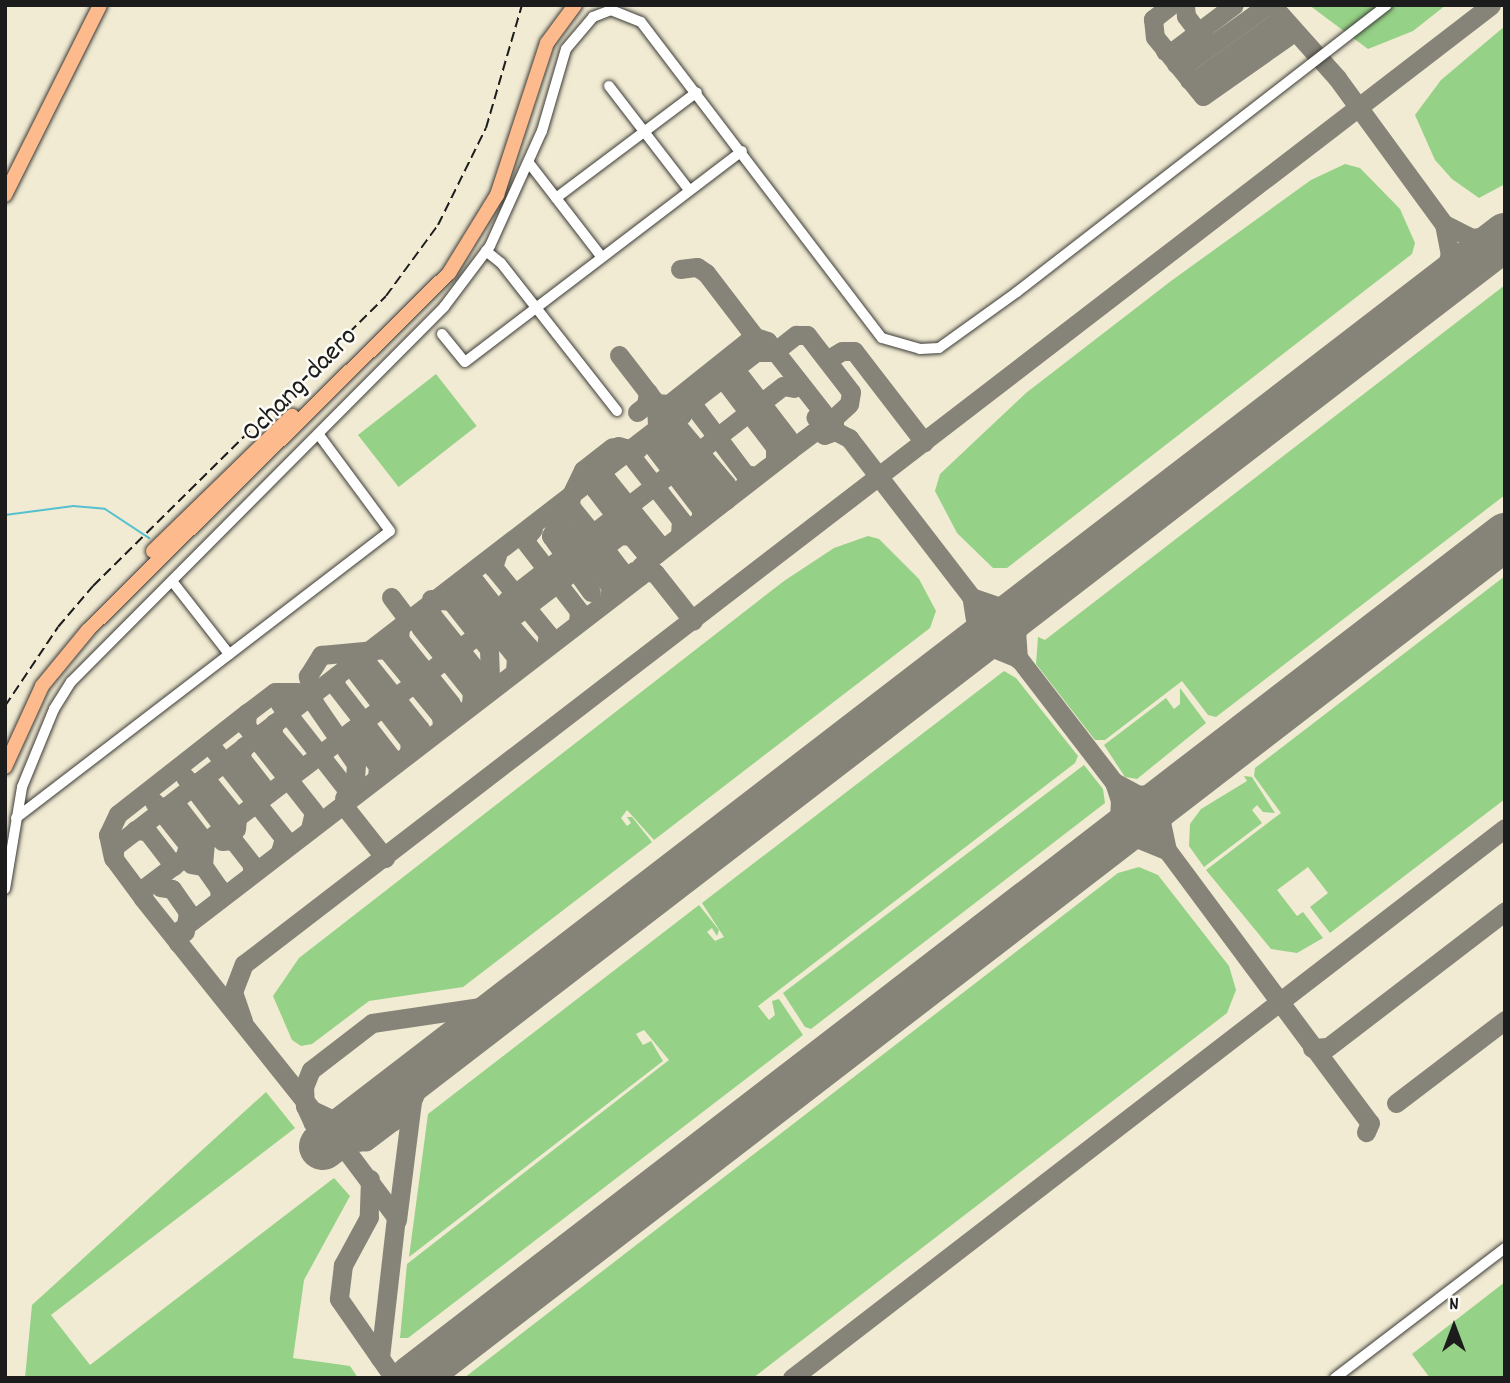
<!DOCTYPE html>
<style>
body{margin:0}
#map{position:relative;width:1510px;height:1383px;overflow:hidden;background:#f1ebd3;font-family:Dekko,sans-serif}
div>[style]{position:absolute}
.green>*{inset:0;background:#95d186;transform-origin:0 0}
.stream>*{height:2px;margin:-1px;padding:0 1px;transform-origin:1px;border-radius:1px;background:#55c0d0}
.taxiway>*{height:19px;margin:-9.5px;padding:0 9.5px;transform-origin:9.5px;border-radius:9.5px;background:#868478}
.runway>*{height:47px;margin:-23.5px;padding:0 23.5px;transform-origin:23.5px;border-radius:23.5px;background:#868478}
.roads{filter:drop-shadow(0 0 2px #3c3b37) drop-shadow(0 0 2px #3c3b37)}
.minor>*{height:10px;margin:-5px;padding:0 5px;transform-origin:5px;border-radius:5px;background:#fff}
.major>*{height:14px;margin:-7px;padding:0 7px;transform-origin:7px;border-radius:7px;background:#fcba8d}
.rail>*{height:2px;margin-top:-1px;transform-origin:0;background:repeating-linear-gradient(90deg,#1c1c1c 0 10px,transparent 0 15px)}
span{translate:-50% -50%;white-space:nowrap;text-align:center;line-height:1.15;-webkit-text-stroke:5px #fdfcf7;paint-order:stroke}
.street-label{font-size:28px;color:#1c1c1c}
.frame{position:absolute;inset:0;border:7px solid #1c1c1c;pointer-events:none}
.north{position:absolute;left:1419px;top:1292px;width:70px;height:70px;-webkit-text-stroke:5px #fdfcf7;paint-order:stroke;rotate:0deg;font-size:19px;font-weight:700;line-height:28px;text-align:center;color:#1c1c1c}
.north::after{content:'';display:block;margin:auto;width:24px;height:32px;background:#1c1c1c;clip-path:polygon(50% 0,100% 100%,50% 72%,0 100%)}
</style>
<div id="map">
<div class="green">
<i style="clip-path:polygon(1309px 5px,1446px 5px,1413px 31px,1368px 49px)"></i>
<i style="clip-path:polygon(1505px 26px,1505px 184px,1479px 198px,1452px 179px,1435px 160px,1415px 115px,1441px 80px)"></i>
<i style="clip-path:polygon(1345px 164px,1360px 168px,1400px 209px,1415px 243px,1412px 254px,1007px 568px,993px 568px,957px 533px,935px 491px,940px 474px,1026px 393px,1171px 281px,1311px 180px)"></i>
<i style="clip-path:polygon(1505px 285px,1505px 495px,1216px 717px,1208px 715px,1182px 681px,1105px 740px,1095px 740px,1036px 664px,1038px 637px,1045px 640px)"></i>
<i style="left:436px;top:374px;width:66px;height:99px;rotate:52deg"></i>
<i style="clip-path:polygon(868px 536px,879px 539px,919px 579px,936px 611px,930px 628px,654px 840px,627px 810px,621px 818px,627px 826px,631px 823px,627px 817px,632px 817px,652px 842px,463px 987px,369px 1001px,312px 1044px,301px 1046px,292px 1040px,273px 996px,299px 958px,784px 581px,834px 548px)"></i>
<i style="clip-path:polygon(1505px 576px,1505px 799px,1330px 933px,1310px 907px,1328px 893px,1308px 867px,1277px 890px,1297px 916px,1303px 912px,1323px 938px,1297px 953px,1271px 949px,1206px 870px,1281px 813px,1254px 776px,1255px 768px)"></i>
<i style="clip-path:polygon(1004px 671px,1016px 678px,1078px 756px,1075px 763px,758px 1006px,769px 1020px,775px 1015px,772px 1001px,779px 999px,803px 1035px,408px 1338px,400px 1338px,407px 1264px,669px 1060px,644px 1030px,636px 1034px,643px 1045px,651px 1041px,663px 1061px,409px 1257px,428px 1114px,699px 905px,719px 930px,717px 936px,712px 928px,707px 932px,715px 941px,724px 937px,702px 903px)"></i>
<i style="clip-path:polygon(1180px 688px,1206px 723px,1137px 779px,1125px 777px,1104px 745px,1166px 698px,1174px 709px,1180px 704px)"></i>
<i style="clip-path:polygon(1084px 765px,1103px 789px,1105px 803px,811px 1029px,805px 1027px,783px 993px)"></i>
<i style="clip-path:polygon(1244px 776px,1252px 777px,1275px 813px,1263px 812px,1257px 805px,1252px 810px,1262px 823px,1204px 867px,1189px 846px,1190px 824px,1201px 809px,1247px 781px)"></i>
<i style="clip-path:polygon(1139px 867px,1158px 875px,1229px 966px,1236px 990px,1227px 1013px,753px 1378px,464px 1378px,1118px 873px)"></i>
<i style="clip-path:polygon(266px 1092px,295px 1128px,51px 1315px,90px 1365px,334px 1178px,350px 1196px,304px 1280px,293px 1358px,350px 1366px,358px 1378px,25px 1378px,32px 1305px)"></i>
<i style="clip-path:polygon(1505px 1282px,1505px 1378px,1430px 1378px,1412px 1354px)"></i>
</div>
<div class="stream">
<i style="left:5px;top:515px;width:69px;rotate:-7.5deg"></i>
<i style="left:73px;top:506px;width:32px;rotate:5deg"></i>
<i style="left:105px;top:509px;width:53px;rotate:33.4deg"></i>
</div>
<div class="taxiway">
<i style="left:1171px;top:5px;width:23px;rotate:142deg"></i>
<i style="left:1153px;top:19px;width:18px;rotate:84deg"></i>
<i style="left:1155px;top:37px;width:76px;rotate:50.9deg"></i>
<i style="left:1203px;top:96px;width:103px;rotate:-35.1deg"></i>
<i style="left:1185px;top:5px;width:11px;rotate:85deg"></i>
<i style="left:1186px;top:16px;width:31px;rotate:53deg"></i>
<i style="left:1272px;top:5px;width:98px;rotate:48.3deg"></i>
<i style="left:1337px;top:78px;width:181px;rotate:53.8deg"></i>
<i style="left:1444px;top:224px;width:31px;rotate:79deg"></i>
<i style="left:1450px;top:254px;width:24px;rotate:107deg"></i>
<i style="left:1443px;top:277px;width:19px;rotate:129deg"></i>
<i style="left:1165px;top:51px;width:8px"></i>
<i style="left:1173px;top:51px;width:76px;rotate:-37deg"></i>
<i style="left:1176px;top:64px;width:8px;rotate:7deg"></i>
<i style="left:1184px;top:65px;width:100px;rotate:-35.6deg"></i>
<i style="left:1189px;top:80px;width:5px;rotate:11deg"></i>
<i style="left:1194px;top:81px;width:100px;rotate:-35.6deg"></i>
<i style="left:1444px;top:224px;width:31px;rotate:27deg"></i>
<i style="left:1472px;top:238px;width:33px;rotate:-7deg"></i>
<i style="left:680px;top:269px;width:17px;rotate:-7deg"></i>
<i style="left:697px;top:267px;width:11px;rotate:34deg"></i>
<i style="left:706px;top:273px;width:91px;rotate:52.6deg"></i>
<i style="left:619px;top:355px;width:72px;rotate:52.3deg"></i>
<i style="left:827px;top:360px;width:17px;rotate:-31deg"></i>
<i style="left:842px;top:351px;width:12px"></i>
<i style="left:854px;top:351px;width:115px;rotate:52.4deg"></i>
<i style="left:737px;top:375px;width:9px;rotate:-167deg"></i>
<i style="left:728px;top:373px;width:11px;rotate:95deg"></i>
<i style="left:727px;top:384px;width:79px;rotate:52.7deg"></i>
<i style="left:775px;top:447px;width:14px;rotate:90deg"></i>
<i style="left:741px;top:377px;width:77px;rotate:52.4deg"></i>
<i style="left:664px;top:410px;width:97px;rotate:50deg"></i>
<i style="left:726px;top:484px;width:16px;rotate:90deg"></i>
<i style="left:726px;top:500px;width:8px;rotate:173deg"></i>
<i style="left:718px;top:501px;width:43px;rotate:-130.3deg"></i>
<i style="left:690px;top:468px;width:11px;rotate:-80deg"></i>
<i style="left:692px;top:457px;width:12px;rotate:-171deg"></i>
<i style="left:680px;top:455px;width:38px;rotate:-127deg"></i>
<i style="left:657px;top:425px;width:22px;rotate:-93deg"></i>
<i style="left:656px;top:403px;width:13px;rotate:4deg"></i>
<i style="left:669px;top:404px;width:101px;rotate:-38.6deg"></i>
<i style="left:748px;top:341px;width:8px;rotate:-30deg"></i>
<i style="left:755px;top:337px;width:13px;rotate:18deg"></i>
<i style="left:767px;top:341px;width:105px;rotate:51.9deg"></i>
<i style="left:637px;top:412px;width:11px;rotate:-38deg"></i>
<i style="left:646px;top:405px;width:13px;rotate:-81deg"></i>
<i style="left:682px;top:415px;width:8px;rotate:-83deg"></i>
<i style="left:683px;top:407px;width:13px;rotate:9deg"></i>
<i style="left:696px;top:409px;width:81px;rotate:53deg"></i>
<i style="left:745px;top:474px;width:11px;rotate:10deg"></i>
<i style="left:824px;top:435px;width:12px;rotate:-20deg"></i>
<i style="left:835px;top:431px;width:16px;rotate:27deg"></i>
<i style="left:849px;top:438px;width:434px;rotate:52.4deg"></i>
<i style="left:1114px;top:782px;width:19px;rotate:72deg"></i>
<i style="left:1120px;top:800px;width:20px;rotate:93deg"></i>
<i style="left:1119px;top:820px;width:34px;rotate:124deg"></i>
<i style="left:618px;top:446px;width:7px;rotate:16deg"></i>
<i style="left:625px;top:448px;width:91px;rotate:52.1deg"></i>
<i style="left:681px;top:520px;width:15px;rotate:94deg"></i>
<i style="left:638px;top:449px;width:7px;rotate:-74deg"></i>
<i style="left:640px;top:442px;width:12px;rotate:14deg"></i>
<i style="left:652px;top:445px;width:81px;rotate:52.6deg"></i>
<i style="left:701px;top:509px;width:10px;rotate:90deg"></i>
<i style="left:571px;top:496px;width:10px;rotate:96deg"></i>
<i style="left:570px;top:506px;width:28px;rotate:51deg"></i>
<i style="left:588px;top:528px;width:11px;rotate:100deg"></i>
<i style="left:586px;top:539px;width:10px"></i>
<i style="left:596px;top:539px;width:12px;rotate:48deg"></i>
<i style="left:604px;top:548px;width:26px;rotate:53deg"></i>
<i style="left:620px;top:569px;width:12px;rotate:90deg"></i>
<i style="left:557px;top:511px;width:7px;rotate:98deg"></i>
<i style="left:556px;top:518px;width:88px;rotate:51.4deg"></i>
<i style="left:611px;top:587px;width:11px;rotate:100deg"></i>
<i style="left:533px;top:529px;width:14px;rotate:129deg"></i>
<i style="left:524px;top:540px;width:90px;rotate:52.2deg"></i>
<i style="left:579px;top:611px;width:11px;rotate:95deg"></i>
<i style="left:497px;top:555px;width:13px;rotate:108deg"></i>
<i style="left:493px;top:567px;width:87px;rotate:50.6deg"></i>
<i style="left:548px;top:634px;width:12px;rotate:99deg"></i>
<i style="left:634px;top:571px;width:21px;rotate:5deg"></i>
<i style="left:655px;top:573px;width:61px;rotate:51.6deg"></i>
<i style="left:591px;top:592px;width:69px;rotate:-125.5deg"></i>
<i style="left:551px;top:536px;width:73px;rotate:-64.1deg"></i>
<i style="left:583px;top:470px;width:37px;rotate:-38deg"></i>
<i style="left:391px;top:597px;width:20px;rotate:53deg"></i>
<i style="left:971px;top:597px;width:31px;rotate:19deg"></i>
<i style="left:1000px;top:607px;width:36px;rotate:-16deg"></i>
<i style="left:431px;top:599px;width:20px;rotate:6deg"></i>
<i style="left:451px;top:601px;width:61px;rotate:51.6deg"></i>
<i style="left:489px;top:649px;width:28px;rotate:88deg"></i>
<i style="left:490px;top:677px;width:18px;rotate:128deg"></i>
<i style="left:507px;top:600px;width:349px;rotate:-37.8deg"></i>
<i style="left:783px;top:386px;width:11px;rotate:10deg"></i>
<i style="left:432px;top:604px;width:10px;rotate:96deg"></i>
<i style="left:431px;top:614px;width:85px;rotate:51.2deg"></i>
<i style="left:484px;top:680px;width:14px;rotate:90deg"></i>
<i style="left:501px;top:625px;width:9px;rotate:-84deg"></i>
<i style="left:502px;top:616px;width:42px;rotate:-128.2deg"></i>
<i style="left:476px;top:583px;width:14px;rotate:-172deg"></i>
<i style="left:462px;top:581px;width:10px;rotate:90deg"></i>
<i style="left:462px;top:591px;width:85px;rotate:50.7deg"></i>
<i style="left:516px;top:657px;width:13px;rotate:94deg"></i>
<i style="left:420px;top:627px;width:83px;rotate:51.3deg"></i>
<i style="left:472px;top:692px;width:12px;rotate:95deg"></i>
<i style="left:400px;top:628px;width:11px;rotate:95deg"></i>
<i style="left:399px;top:639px;width:83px;rotate:51.3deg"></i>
<i style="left:451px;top:704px;width:13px;rotate:81deg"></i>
<i style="left:497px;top:629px;width:155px;rotate:-37.4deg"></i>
<i style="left:620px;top:535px;width:11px;rotate:5deg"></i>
<i style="left:631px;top:536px;width:23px;rotate:50deg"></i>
<i style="left:646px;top:554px;width:10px"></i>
<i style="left:656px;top:554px;width:12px;rotate:-85deg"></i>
<i style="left:657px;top:542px;width:80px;rotate:-128.9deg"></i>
<i style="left:607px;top:480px;width:12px;rotate:-171deg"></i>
<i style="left:595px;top:478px;width:11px;rotate:90deg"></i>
<i style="left:595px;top:489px;width:59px;rotate:52.5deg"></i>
<i style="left:368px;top:652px;width:11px;rotate:95deg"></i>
<i style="left:367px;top:663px;width:85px;rotate:51.2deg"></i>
<i style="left:420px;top:729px;width:13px;rotate:81deg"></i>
<i style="left:962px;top:653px;width:30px;rotate:-63deg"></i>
<i style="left:976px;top:626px;width:26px;rotate:-99deg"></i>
<i style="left:962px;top:653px;width:31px;rotate:-9deg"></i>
<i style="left:993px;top:648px;width:24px;rotate:22deg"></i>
<i style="left:344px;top:657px;width:108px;rotate:52.2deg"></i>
<i style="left:410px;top:742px;width:10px;rotate:96deg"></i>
<i style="left:1018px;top:659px;width:26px;rotate:-94deg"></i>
<i style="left:1016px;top:633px;width:41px;rotate:-62.2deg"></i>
<i style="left:336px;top:676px;width:9px;rotate:96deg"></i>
<i style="left:335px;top:685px;width:90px;rotate:52.2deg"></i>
<i style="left:314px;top:703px;width:28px;rotate:-103deg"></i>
<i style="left:308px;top:676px;width:25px;rotate:-58deg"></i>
<i style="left:321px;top:655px;width:65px;rotate:-5.3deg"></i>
<i style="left:386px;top:649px;width:87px;rotate:50.6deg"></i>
<i style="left:441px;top:716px;width:10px;rotate:84deg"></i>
<i style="left:280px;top:704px;width:104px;rotate:52deg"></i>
<i style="left:274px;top:723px;width:11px;rotate:100deg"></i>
<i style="left:272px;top:734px;width:45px;rotate:49.5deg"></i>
<i style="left:351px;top:731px;width:44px;rotate:52.4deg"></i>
<i style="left:378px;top:766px;width:11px;rotate:95deg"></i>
<i style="left:244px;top:746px;width:12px;rotate:110deg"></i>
<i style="left:240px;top:757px;width:46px;rotate:52.1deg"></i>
<i style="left:215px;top:751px;width:111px;rotate:51.6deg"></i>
<i style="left:284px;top:838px;width:15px;rotate:106deg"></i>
<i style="left:185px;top:777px;width:79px;rotate:52.7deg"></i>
<i style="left:197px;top:782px;width:11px"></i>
<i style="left:208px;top:782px;width:46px;rotate:51.1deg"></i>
<i style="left:237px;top:818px;width:11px;rotate:95deg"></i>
<i style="left:1114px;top:782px;width:27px;rotate:28deg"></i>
<i style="left:1138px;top:795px;width:34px;rotate:-5deg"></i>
<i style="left:1172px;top:792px;width:32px;rotate:110deg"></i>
<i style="left:1161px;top:822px;width:29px;rotate:78deg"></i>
<i style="left:1167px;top:850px;width:340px;rotate:53.4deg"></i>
<i style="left:1370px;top:1123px;width:10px;rotate:114deg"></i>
<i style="left:154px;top:802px;width:55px;rotate:51.7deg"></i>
<i style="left:188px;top:845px;width:15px;rotate:106deg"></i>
<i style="left:166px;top:806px;width:12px;rotate:5deg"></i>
<i style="left:178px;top:807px;width:44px;rotate:52.4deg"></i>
<i style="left:205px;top:842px;width:24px;rotate:95deg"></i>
<i style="left:203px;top:866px;width:12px;rotate:-171deg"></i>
<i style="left:348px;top:811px;width:60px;rotate:51.8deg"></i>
<i style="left:310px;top:829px;width:17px;rotate:-77deg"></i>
<i style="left:314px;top:812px;width:110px;rotate:-128.3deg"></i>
<i style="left:246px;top:726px;width:13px;rotate:-86deg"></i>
<i style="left:247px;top:713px;width:35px;rotate:-37deg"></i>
<i style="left:275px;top:692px;width:21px"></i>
<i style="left:296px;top:692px;width:21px;rotate:31deg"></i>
<i style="left:314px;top:703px;width:74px;rotate:55.5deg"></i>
<i style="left:356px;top:764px;width:15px;rotate:94deg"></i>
<i style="left:355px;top:779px;width:22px;rotate:120deg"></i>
<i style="left:135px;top:830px;width:12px;rotate:5deg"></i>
<i style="left:147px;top:831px;width:44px;rotate:52.4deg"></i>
<i style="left:222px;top:841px;width:11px;rotate:-5deg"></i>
<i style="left:233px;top:840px;width:31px;rotate:52deg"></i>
<i style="left:252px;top:864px;width:10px;rotate:90deg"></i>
<i style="left:1103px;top:846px;width:32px;rotate:-16deg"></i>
<i style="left:1134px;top:837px;width:35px;rotate:22deg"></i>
<i style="left:197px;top:857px;width:38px;rotate:55deg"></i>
<i style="left:219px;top:888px;width:11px;rotate:85deg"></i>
<i style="left:113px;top:858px;width:24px;rotate:-102deg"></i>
<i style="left:108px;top:835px;width:23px;rotate:-65deg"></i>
<i style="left:118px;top:814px;width:164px;rotate:-38.1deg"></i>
<i style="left:160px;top:887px;width:12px;rotate:9deg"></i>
<i style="left:172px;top:889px;width:28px;rotate:55deg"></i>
<i style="left:188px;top:912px;width:20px;rotate:99deg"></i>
<i style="left:143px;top:898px;width:49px;rotate:-126.6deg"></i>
<i style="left:114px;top:859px;width:12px;rotate:-90deg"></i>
<i style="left:114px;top:847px;width:811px;rotate:-37.63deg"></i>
<i style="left:756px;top:352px;width:18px"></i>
<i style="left:774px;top:352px;width:28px;rotate:-38deg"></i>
<i style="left:796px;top:335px;width:11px"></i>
<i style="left:807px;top:335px;width:72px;rotate:52.3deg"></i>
<i style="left:851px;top:392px;width:12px;rotate:99deg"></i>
<i style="left:849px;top:404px;width:21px;rotate:137deg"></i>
<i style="left:834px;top:418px;width:9px;rotate:90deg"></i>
<i style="left:834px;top:427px;width:21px;rotate:-152deg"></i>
<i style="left:178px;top:943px;width:13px;rotate:-81deg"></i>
<i style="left:180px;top:930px;width:580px;rotate:-37.58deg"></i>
<i style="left:640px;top:576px;width:10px;rotate:-84deg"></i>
<i style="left:641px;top:566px;width:189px;rotate:-37.9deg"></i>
<i style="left:790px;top:450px;width:38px;rotate:-37deg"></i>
<i style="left:820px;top:427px;width:16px;rotate:11deg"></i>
<i style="left:243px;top:1021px;width:31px;rotate:-109deg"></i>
<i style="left:233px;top:992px;width:30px;rotate:-69deg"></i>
<i style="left:244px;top:964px;width:1573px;rotate:-37.56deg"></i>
<i style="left:1312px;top:1048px;width:16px;rotate:-4deg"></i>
<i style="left:1328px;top:1047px;width:223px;rotate:-37.5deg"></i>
<i style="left:411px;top:1077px;width:48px;rotate:112.2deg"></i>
<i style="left:393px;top:1121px;width:34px;rotate:143deg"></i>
<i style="left:366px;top:1141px;width:20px;rotate:174deg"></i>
<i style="left:346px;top:1143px;width:19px;rotate:-162deg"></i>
<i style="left:328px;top:1137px;width:21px;rotate:-137deg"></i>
<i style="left:313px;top:1123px;width:19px;rotate:-115deg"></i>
<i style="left:305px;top:1106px;width:19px;rotate:-93deg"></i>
<i style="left:304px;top:1087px;width:18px;rotate:-68deg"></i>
<i style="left:311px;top:1070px;width:77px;rotate:-37.6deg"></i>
<i style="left:372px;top:1023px;width:137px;rotate:-8.4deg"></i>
<i style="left:1396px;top:1103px;width:137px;rotate:-37.3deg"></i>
<i style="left:360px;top:1116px;width:23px;rotate:165deg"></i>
<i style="left:338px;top:1122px;width:29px;rotate:-155deg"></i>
<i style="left:312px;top:1110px;width:271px;rotate:-128.6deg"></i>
<i style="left:143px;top:898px;width:10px;rotate:-84deg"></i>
<i style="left:144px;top:888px;width:450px;rotate:-37.2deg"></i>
<i style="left:502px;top:616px;width:41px;rotate:48.9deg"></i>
<i style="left:529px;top:647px;width:12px;rotate:90deg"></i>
<i style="left:336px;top:1137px;width:100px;rotate:53.1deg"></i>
<i style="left:396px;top:1217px;width:142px;rotate:96.5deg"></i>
<i style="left:370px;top:1179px;width:38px;rotate:92deg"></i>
<i style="left:369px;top:1217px;width:55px;rotate:118.4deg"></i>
<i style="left:343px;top:1265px;width:34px;rotate:97deg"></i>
<i style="left:339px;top:1299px;width:96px;rotate:55.2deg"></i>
<i style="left:397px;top:1220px;width:120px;rotate:-82.8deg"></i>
<i style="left:412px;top:1101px;width:39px;rotate:-67deg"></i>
<i style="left:421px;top:1378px;width:14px;rotate:-60deg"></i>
<i style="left:792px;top:1378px;width:900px;rotate:-37.65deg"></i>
</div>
<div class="runway">
<i style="left:322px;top:1146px;width:1493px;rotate:-37.57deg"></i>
<i style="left:412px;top:1378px;width:1380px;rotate:-37.61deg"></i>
</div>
<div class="roads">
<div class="minor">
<i style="left:609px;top:86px;width:131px;rotate:52.4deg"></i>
<i style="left:529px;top:163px;width:118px;rotate:52.3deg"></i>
<i style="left:556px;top:198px;width:176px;rotate:-36.9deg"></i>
<i style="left:486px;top:251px;width:19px;rotate:39deg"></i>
<i style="left:501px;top:263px;width:188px;rotate:51.9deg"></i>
<i style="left:442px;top:334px;width:36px;rotate:51deg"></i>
<i style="left:465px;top:362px;width:348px;rotate:-37.3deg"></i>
<i style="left:172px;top:581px;width:93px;rotate:52deg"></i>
<i style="left:16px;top:818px;width:471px;rotate:-37.5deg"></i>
<i style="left:390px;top:531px;width:119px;rotate:-126.5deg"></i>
<i style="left:5px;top:889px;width:103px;rotate:-80.5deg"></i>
<i style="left:22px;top:787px;width:84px;rotate:-67.7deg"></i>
<i style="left:54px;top:709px;width:32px;rotate:-58deg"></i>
<i style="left:71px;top:682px;width:529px;rotate:-45.15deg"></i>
<i style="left:444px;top:307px;width:76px;rotate:-53deg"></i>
<i style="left:490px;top:246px;width:126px;rotate:-65.7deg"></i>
<i style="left:542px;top:131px;width:85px;rotate:-73.7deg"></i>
<i style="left:566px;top:49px;width:42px;rotate:-49.8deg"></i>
<i style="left:593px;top:17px;width:19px;rotate:-21deg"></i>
<i style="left:611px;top:10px;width:32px;rotate:22deg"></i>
<i style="left:641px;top:22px;width:397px;rotate:52.7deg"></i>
<i style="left:882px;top:338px;width:40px;rotate:16deg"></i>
<i style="left:920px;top:349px;width:19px;rotate:-3deg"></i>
<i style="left:939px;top:348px;width:96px;rotate:-35.7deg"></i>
<i style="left:1017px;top:292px;width:468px;rotate:-37.8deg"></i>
<i style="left:1335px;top:1378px;width:214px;rotate:-37.4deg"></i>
</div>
<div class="major">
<i style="left:5px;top:195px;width:212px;rotate:-63.4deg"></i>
<i style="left:153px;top:551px;width:194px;rotate:-44.2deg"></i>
<i style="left:5px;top:767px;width:89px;rotate:-65.4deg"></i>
<i style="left:42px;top:686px;width:72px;rotate:-50.6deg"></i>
<i style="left:88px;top:630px;width:508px;rotate:-44.68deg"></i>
<i style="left:449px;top:273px;width:92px;rotate:-58.4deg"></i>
<i style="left:497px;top:195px;width:160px;rotate:-71.8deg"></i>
<i style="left:547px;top:43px;width:47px;rotate:-53.6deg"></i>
</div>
</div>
<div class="rail">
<i style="left:5px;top:706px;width:95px;rotate:-56.1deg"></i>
<i style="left:58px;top:627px;width:54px;rotate:-49.5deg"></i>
<i style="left:93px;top:586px;width:412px;rotate:-44.7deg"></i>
<i style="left:386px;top:296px;width:88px;rotate:-53.8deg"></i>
<i style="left:438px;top:225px;width:108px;rotate:-63.7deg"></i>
<i style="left:486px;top:128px;width:128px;rotate:-73.7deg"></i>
</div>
<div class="street-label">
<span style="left:301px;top:386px;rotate:-45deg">Ochang-daero</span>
</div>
<div class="frame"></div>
<div class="north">N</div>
</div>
